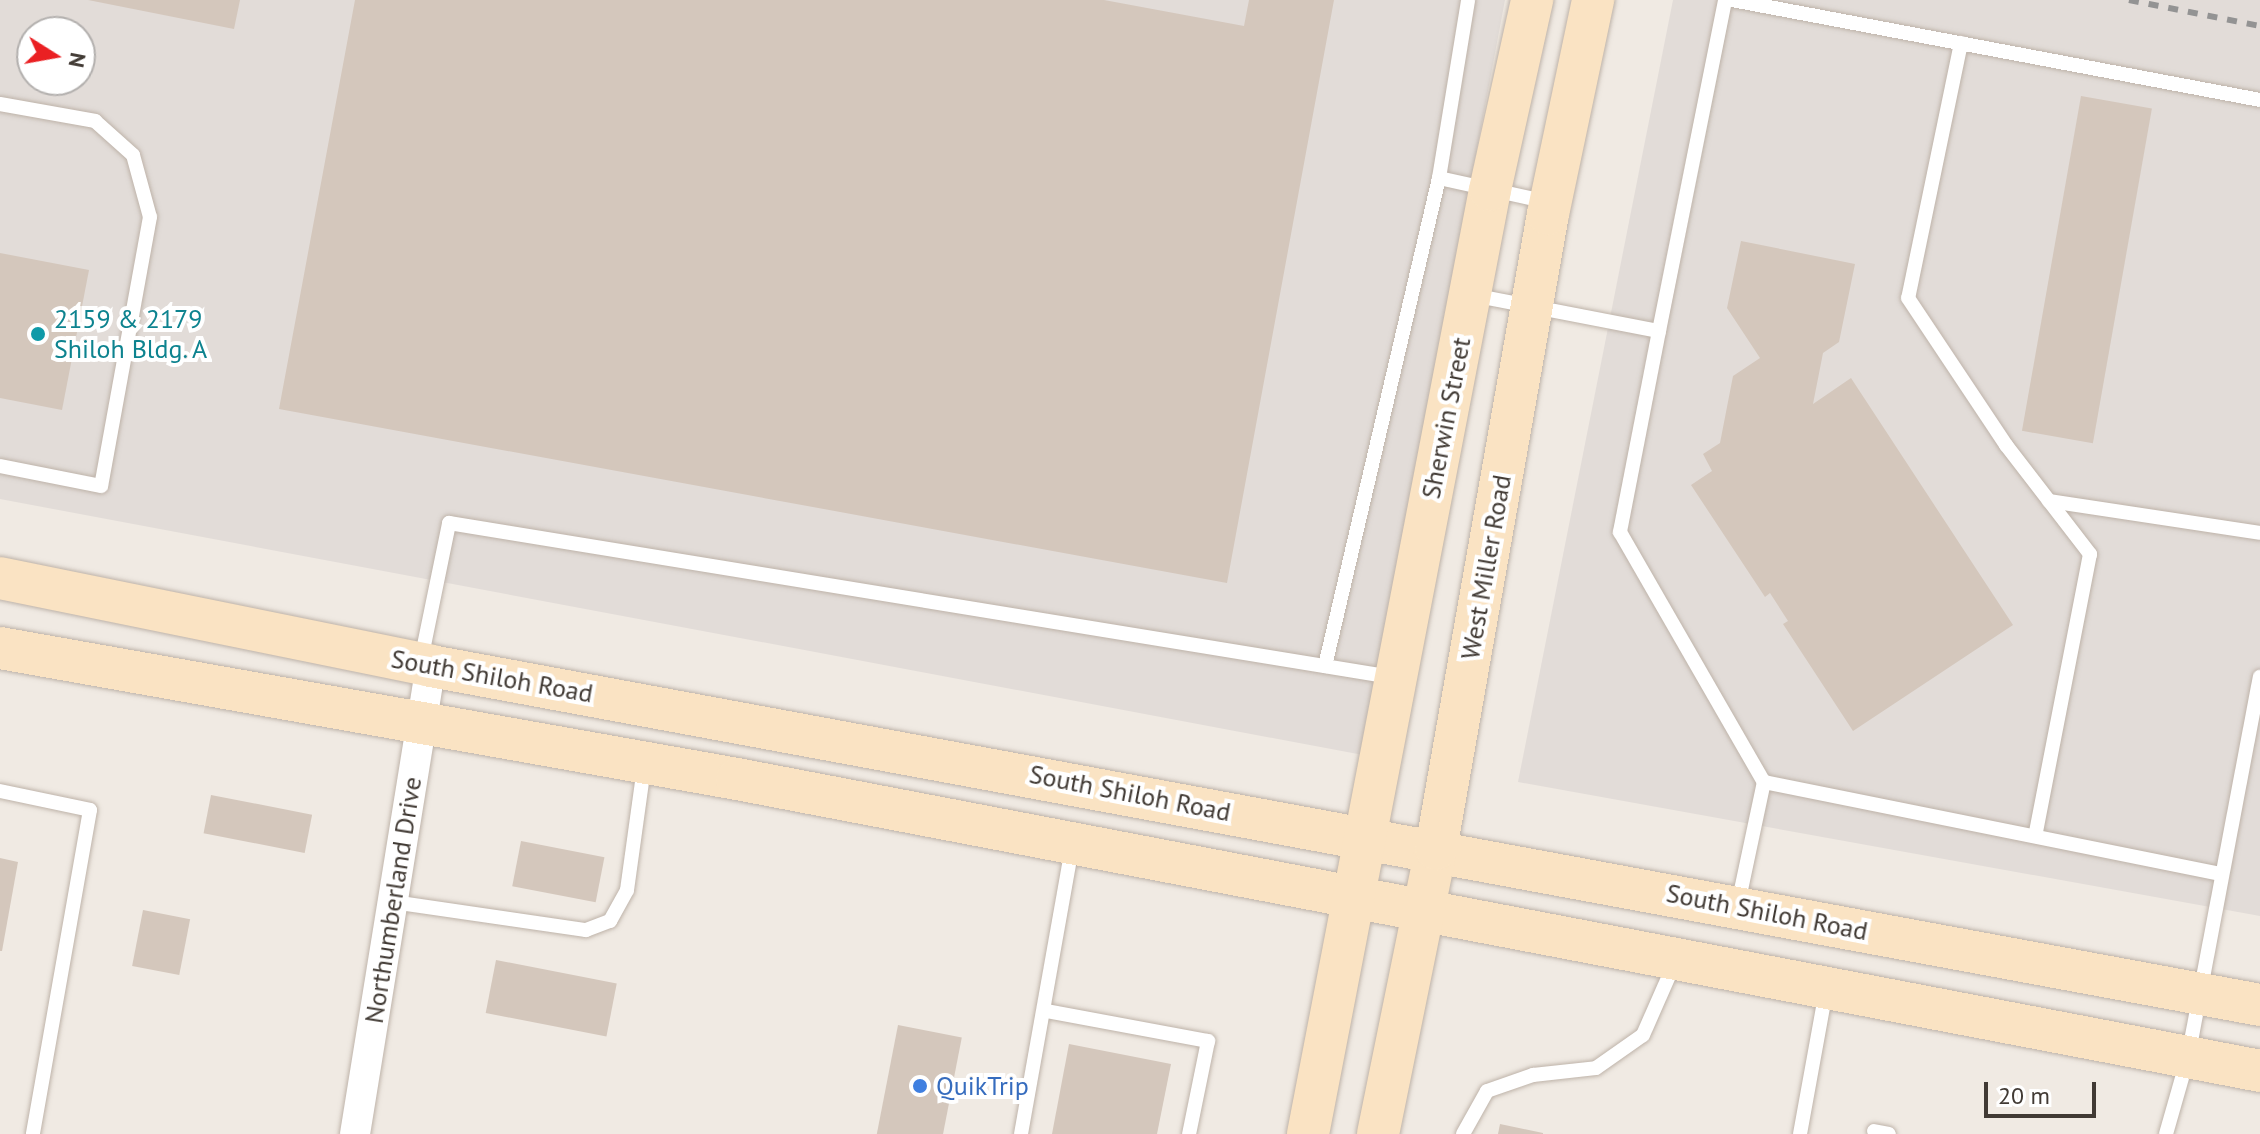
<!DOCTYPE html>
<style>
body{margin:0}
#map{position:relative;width:2260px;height:1134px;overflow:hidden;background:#f0eae3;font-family:"PT Sans",sans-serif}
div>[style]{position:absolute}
.industrial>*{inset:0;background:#e2dcd8}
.building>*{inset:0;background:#d4c7bc;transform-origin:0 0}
.roads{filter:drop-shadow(0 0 2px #beb3a9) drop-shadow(0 0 2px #beb3a9)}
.lane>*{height:14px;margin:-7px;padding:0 7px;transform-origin:7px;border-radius:7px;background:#fff}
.street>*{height:30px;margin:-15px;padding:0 15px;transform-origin:15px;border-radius:15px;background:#fff}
.secondary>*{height:42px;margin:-21px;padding:0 21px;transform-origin:21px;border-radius:21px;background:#fae3c3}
.rail>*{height:6px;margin-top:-3px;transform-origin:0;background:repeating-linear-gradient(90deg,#939393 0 10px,transparent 0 20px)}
.dots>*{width:22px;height:22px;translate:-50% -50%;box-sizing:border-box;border:4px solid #fff;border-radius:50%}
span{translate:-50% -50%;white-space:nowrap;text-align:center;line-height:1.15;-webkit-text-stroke:8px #fff;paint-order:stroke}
.culture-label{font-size:26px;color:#0d838f}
.left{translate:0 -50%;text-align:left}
.street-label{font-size:26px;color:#413a34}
.shop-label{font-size:26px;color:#366cbe}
.north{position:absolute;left:16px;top:16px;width:80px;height:80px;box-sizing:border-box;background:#fff;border:2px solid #b3b0ae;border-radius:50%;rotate:101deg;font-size:22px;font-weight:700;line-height:32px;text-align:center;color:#413a34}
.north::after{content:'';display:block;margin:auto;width:28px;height:36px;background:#ea2023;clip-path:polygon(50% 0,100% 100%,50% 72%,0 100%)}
.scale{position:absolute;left:1984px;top:1082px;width:112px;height:36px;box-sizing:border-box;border:4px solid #413a34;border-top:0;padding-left:10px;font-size:24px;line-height:28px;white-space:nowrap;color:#413a34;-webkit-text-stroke:6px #fff;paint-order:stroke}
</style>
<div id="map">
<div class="industrial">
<i style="clip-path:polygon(evenodd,0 0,1505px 0,1363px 755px,0 499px,0 0,32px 32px,80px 32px,80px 80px,32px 80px,32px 32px)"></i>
<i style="clip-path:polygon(1673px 0,2260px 0,2260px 916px,1518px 782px)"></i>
</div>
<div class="building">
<i style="clip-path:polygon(88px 0,240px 0,234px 29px)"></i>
<i style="clip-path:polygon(355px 0,1104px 0,1244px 26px,1249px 0,1334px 0,1227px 583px,279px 409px)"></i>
<i style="left:2081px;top:96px;width:72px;height:340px;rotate:10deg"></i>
<i style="clip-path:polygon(1741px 241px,1855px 264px,1839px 342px,1823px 353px,1813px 404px,1851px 378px,2013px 625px,1853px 731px,1783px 624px,1788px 621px,1770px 593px,1765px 597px,1691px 485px,1712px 471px,1703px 454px,1720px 443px,1733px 376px,1760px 358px,1727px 308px)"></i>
<i style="clip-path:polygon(0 253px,89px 270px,62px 410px,0 398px)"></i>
<i style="left:211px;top:795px;width:103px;height:39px;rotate:11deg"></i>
<i style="left:521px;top:841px;width:85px;height:46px;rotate:11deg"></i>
<i style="clip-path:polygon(0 858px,18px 862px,2px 951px,0 951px)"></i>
<i style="left:143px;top:910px;width:48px;height:57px;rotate:11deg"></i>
<i style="left:496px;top:960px;width:123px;height:54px;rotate:11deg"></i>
<i style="left:898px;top:1025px;width:65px;height:111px;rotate:11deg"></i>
<i style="clip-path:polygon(1069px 1044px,1171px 1064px,1157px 1134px,1052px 1134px)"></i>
<i style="clip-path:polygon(1500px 1124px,1543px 1133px,1543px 1134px,1498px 1134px)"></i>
</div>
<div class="roads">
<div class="lane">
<i style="left:1732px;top:0;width:537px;rotate:10.72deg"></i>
<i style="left:1961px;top:43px;width:260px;rotate:101.7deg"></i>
<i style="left:1908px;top:298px;width:177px;rotate:56.3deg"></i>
<i style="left:2006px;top:445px;width:138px;rotate:52.4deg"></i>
<i style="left:2090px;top:554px;width:287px;rotate:101deg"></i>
<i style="left:0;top:104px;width:97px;rotate:10.1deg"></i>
<i style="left:95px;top:121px;width:51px;rotate:41.8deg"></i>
<i style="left:133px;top:155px;width:64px;rotate:74.7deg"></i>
<i style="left:150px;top:217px;width:273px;rotate:100.3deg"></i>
<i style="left:101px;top:486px;width:103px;rotate:-168.8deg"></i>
<i style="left:1439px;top:178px;width:112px;rotate:12.4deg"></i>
<i style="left:1472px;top:295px;width:190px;rotate:10.9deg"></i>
<i style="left:1659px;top:331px;width:205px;rotate:101deg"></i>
<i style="left:1620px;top:532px;width:289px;rotate:60.1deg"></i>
<i style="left:1659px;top:331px;width:338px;rotate:-78.7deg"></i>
<i style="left:2049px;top:501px;width:213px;rotate:8.6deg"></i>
<i style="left:421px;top:660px;width:140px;rotate:-78.4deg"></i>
<i style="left:449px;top:523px;width:955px;rotate:9.28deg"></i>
<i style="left:1325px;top:666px;width:501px;rotate:-76.85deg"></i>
<i style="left:1439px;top:178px;width:180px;rotate:-80.7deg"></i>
<i style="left:0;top:791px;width:92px;rotate:11.9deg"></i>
<i style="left:90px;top:810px;width:329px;rotate:100deg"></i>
<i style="left:393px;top:902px;width:195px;rotate:8.3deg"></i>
<i style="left:586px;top:930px;width:26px;rotate:-21deg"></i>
<i style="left:610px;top:921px;width:35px;rotate:-61deg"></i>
<i style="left:627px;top:890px;width:124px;rotate:-82.1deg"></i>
<i style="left:1738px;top:904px;width:125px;rotate:-78deg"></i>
<i style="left:1764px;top:782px;width:467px;rotate:11.4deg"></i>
<i style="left:1046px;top:1011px;width:165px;rotate:10.5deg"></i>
<i style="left:1208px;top:1041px;width:95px;rotate:101.5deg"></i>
<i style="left:1874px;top:1131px;width:15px;rotate:11deg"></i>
<i style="left:1021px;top:1134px;width:291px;rotate:-79.9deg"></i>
<i style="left:1463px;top:1134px;width:49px;rotate:-60.8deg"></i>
<i style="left:1487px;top:1091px;width:49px;rotate:-19.2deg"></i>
<i style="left:1533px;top:1075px;width:63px;rotate:-6.3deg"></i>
<i style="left:1596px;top:1068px;width:57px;rotate:-35.1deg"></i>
<i style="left:1643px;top:1035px;width:80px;rotate:-66.3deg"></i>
<i style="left:1800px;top:1134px;width:145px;rotate:-79.7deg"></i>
<i style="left:2166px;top:1134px;width:80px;rotate:-74.1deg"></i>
<i style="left:2188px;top:1057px;width:387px;rotate:-79.3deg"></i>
</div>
<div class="street">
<i style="left:355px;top:1134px;width:474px;rotate:-80.8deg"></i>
</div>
<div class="secondary">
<i style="left:0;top:578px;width:440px;rotate:11.5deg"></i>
<i style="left:431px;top:666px;width:1860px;rotate:10.5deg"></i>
<i style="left:0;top:648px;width:749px;rotate:10.08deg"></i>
<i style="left:737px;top:779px;width:1551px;rotate:10.85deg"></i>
<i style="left:1308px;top:1134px;width:961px;rotate:-79.09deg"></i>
<i style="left:1490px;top:190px;width:195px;rotate:-77.5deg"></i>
<i style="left:1378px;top:1134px;width:291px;rotate:-78.5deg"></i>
<i style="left:1436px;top:849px;width:645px;rotate:-80deg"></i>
<i style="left:1548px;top:214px;width:219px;rotate:-78.1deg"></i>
</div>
</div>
<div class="rail">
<i style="left:2129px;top:0;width:134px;rotate:11.2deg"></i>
</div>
<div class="dots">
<i style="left:38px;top:334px;background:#0f9aa8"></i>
<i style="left:920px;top:1086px;background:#3f7fe0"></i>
</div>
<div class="culture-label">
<span class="left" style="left:54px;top:334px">2159 &amp; 2179<br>Shiloh Bldg. A</span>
</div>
<div class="street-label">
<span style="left:1446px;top:418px;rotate:-79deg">Sherwin Street</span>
<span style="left:1486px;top:567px;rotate:-80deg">West Miller Road</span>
<span style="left:492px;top:676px;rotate:10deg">South Shiloh Road</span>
<span style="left:1130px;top:793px;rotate:11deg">South Shiloh Road</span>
<span style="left:393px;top:900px;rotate:-81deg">Northumberland Drive</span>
<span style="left:1767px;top:912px;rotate:11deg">South Shiloh Road</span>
</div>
<div class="shop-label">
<span class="left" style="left:936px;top:1086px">QuikTrip</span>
</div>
<div class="north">N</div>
<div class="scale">20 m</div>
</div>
